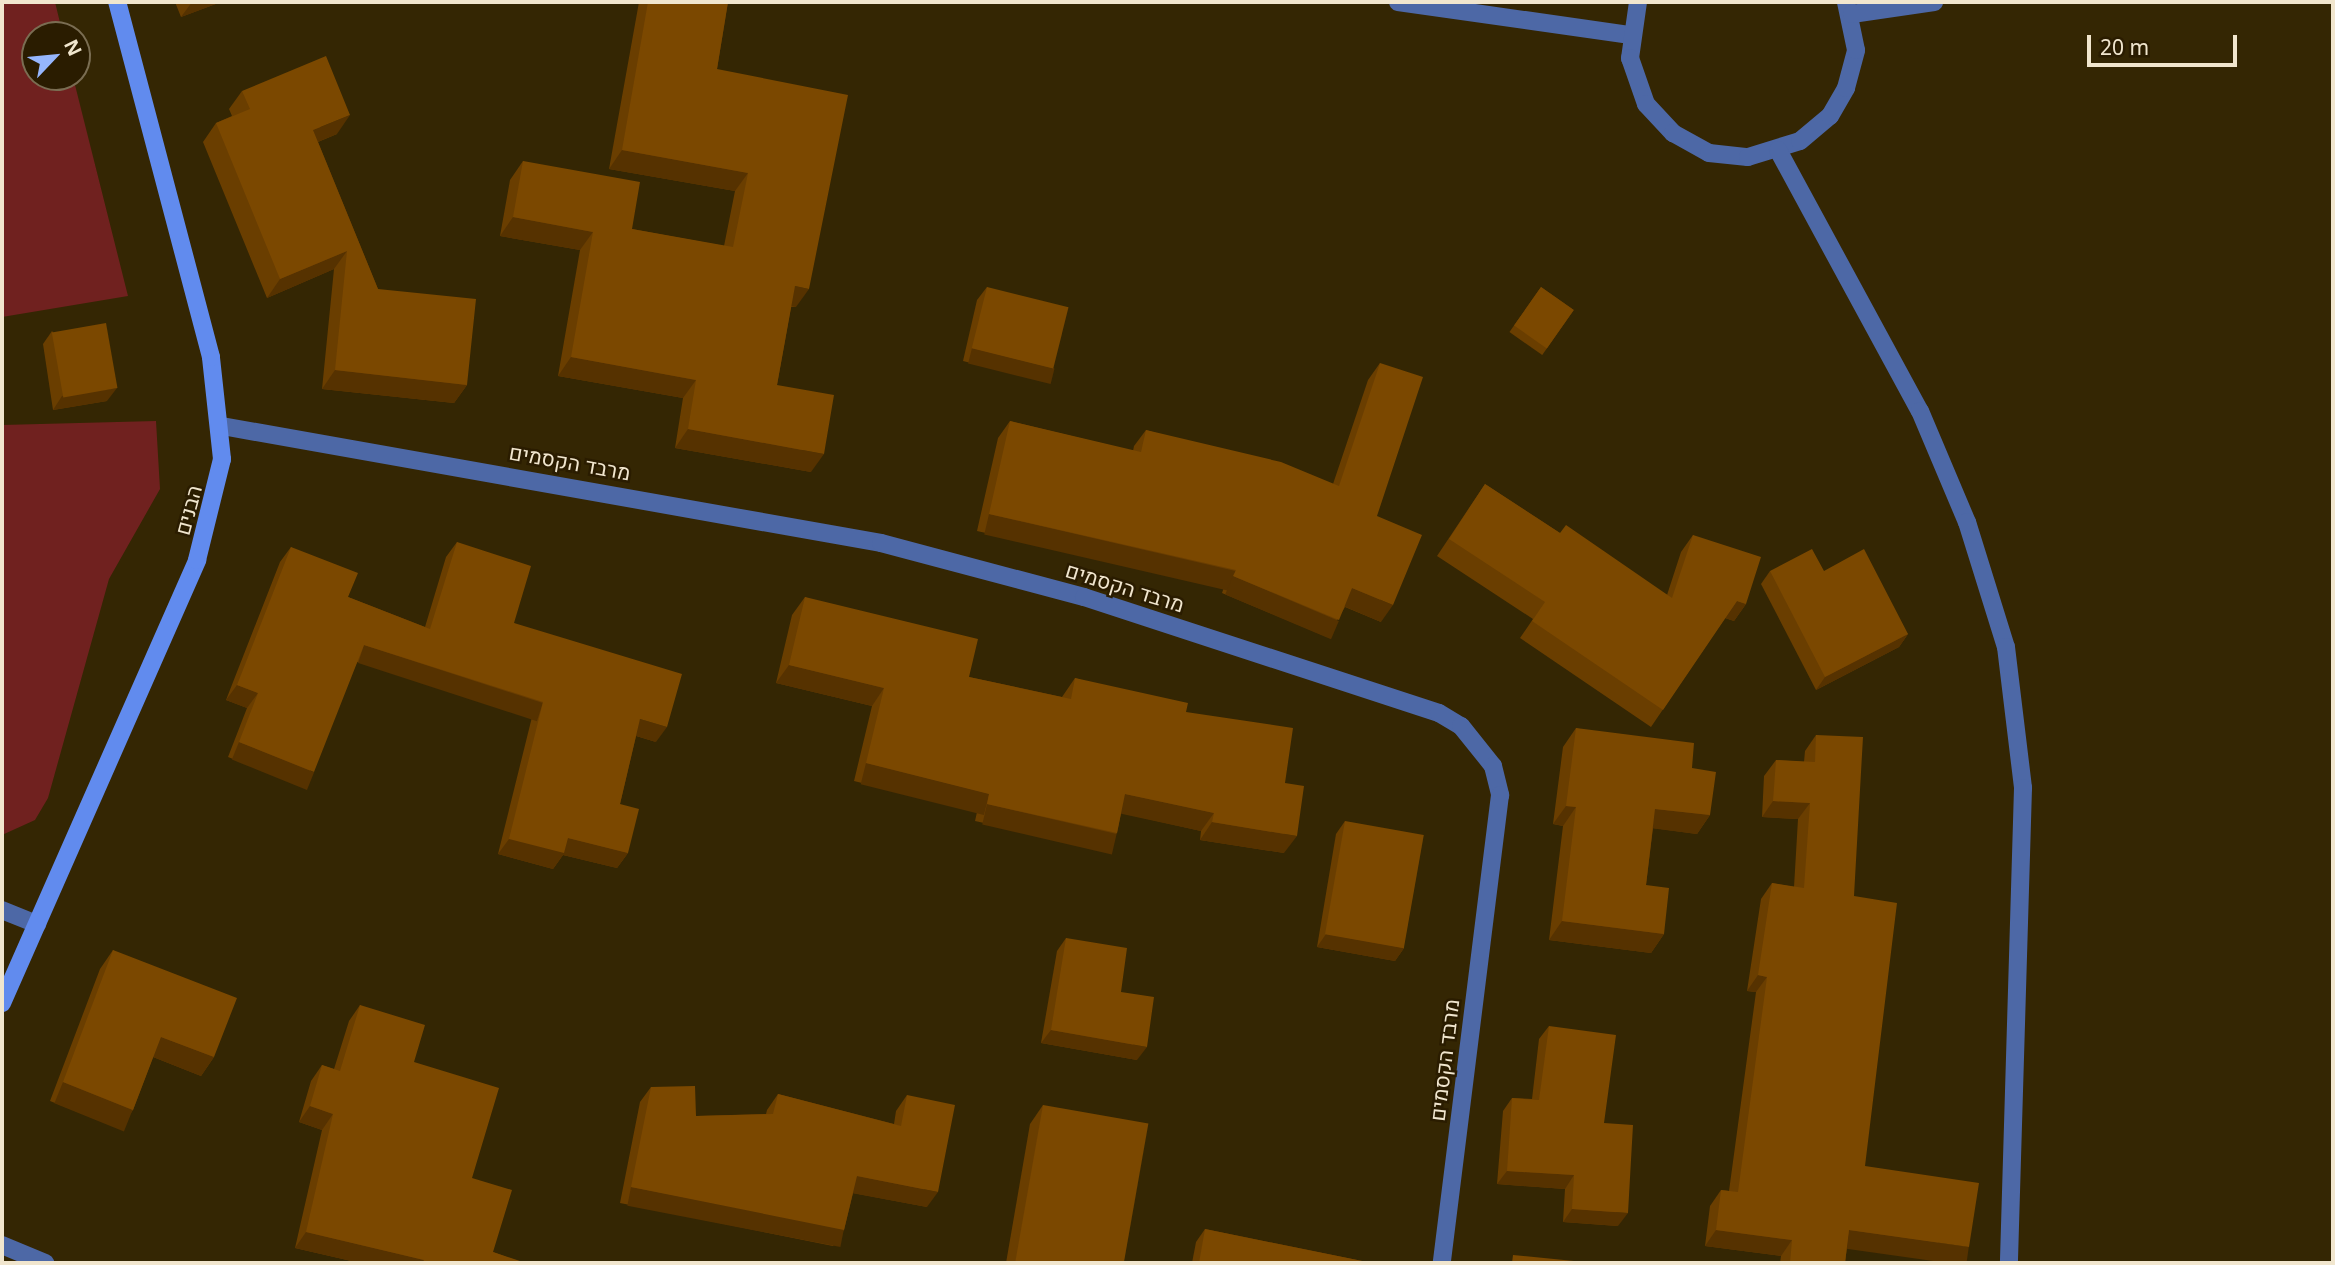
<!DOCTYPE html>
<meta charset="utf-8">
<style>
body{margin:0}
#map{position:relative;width:2335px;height:1265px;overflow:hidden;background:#342603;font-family:"Noto Sans",Heebo,sans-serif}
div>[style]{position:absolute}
.green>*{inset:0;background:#70211f}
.street>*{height:18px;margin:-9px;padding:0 9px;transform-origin:9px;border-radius:9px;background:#4d68a6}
.secondary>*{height:18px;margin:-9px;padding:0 9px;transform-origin:9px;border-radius:9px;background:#618bee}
.wall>*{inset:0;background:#6a3e00;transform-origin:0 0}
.shaded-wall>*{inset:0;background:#563200;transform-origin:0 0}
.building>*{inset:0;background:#7b4800;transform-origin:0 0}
span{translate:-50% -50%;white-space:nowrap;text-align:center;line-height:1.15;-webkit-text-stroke:5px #2a1c00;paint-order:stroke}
.street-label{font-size:21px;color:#f1e6ce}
.frame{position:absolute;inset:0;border:4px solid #f1e6ce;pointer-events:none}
.north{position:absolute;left:21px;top:21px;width:70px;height:70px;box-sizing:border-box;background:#2a1c00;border:2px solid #7a6d52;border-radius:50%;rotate:64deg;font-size:19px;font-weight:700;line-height:28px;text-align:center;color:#f1e6ce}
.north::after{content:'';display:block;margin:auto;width:24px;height:32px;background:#96b6fd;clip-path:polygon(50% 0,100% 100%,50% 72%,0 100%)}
.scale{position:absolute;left:2087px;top:35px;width:150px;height:32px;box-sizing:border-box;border:4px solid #f1e6ce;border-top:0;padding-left:9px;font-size:21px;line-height:24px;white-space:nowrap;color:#f1e6ce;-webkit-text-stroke:5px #2a1c00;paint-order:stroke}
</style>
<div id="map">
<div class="green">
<i style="clip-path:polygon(2px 2px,55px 2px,63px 35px,35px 35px,35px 77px,73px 77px,128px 296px,2px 317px)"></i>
<i style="clip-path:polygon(156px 421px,160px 489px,109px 579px,48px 798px,35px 820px,2px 835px,2px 425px)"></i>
</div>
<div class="street">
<i style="left:1398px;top:2px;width:235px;rotate:8.1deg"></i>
<i style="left:1638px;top:2px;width:57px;rotate:98.1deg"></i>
<i style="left:1630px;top:58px;width:49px;rotate:70.8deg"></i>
<i style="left:1646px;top:104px;width:40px;rotate:47deg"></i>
<i style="left:1673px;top:133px;width:41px;rotate:29.1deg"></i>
<i style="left:1709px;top:153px;width:39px;rotate:6deg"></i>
<i style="left:1748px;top:157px;width:54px;rotate:-17.1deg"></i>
<i style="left:1800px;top:141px;width:39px;rotate:-40deg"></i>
<i style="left:1830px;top:116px;width:32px;rotate:-60deg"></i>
<i style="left:1846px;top:88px;width:39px;rotate:-75deg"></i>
<i style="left:1856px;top:50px;width:49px;rotate:-101.8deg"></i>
<i style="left:1852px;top:14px;width:83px;rotate:-8.3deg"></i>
<i style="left:1778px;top:150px;width:297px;rotate:61.5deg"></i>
<i style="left:1920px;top:411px;width:121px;rotate:67.1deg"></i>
<i style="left:1967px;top:522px;width:131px;rotate:72.7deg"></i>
<i style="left:2006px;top:647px;width:142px;rotate:83.1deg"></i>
<i style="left:2023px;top:788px;width:475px;rotate:91.7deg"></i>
<i style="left:222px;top:426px;width:669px;rotate:10.07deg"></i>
<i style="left:881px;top:543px;width:210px;rotate:14.9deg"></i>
<i style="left:1084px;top:597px;width:373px;rotate:18.1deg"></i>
<i style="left:1439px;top:713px;width:26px;rotate:31deg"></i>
<i style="left:1461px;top:726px;width:51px;rotate:51.3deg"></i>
<i style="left:1493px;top:766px;width:30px;rotate:76deg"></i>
<i style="left:1500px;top:795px;width:472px;rotate:97.1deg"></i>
<i style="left:2px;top:910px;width:38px;rotate:22deg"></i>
<i style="left:2px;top:1245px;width:47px;rotate:22.7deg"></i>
</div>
<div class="secondary">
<i style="left:2px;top:1003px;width:484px;rotate:-66.2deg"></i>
<i style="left:197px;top:560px;width:104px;rotate:-76.1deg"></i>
<i style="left:222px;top:459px;width:103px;rotate:-96.2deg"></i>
<i style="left:211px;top:357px;width:367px;rotate:-104.8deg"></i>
</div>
<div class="wall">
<i style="clip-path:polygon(175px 2px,221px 2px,181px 17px)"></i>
<i style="clip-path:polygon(639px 2px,728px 2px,717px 69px,796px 307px,791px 307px,777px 385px,811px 472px,675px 448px,683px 398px,558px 376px,580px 250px,500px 236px,510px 180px,523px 161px,632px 229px,724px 246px,735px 191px,609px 169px)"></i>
<i style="clip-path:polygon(242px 91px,337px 134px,318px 142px,378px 289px,467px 385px,454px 403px,322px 389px,334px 269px,267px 298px,203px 142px,216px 123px,232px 116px,229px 109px)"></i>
<i style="clip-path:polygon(987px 287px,1054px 369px,1045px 382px,963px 361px,977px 300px)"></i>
<i style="left:1541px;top:287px;width:40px;height:55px;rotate:35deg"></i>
<i style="clip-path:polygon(52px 331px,107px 401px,53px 410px,43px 344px)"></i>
<i style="clip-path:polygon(1380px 363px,1377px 516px,1381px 622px,1345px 607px,1327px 637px,1222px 593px,1224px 587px,977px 531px,998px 438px,1010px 421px,1133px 451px,1134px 446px,1146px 430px,1333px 484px,1368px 380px)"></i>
<i style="clip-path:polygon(1485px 484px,1560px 533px,1667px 595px,1681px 552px,1693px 535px,1746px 604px,1734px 621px,1725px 618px,1651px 727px,1520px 638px,1533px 619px,1437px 556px)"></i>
<i style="clip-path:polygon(457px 542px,514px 623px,656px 742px,636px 736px,620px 804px,628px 853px,617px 868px,563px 855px,553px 869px,498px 854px,532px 717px,357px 662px,303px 787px,228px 757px,247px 708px,226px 700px,280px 562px,291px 547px,348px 597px,425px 627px,446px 557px)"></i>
<i style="clip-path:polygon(1770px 571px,1824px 571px,1908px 634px,1899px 647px,1816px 690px,1761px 584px)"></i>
<i style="clip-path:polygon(805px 597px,969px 677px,1062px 697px,1075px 678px,1186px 712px,1285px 783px,1284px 853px,1200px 840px,1201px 831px,1121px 813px,1117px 833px,1105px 850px,975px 821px,977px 812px,854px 781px,872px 706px,776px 683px,792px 615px)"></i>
<i style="clip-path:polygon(1576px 728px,1692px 768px,1710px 815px,1697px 834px,1653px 828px,1646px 885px,1664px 934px,1651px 953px,1549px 940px,1563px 826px,1553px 824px,1563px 747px)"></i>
<i style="clip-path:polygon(1816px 735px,1854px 896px,1865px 1166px,1958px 1263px,1847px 1247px,1845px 1263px,1780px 1263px,1781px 1256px,1705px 1246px,1710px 1206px,1721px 1190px,1729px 1191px,1756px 992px,1747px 991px,1761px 899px,1772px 883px,1794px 887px,1798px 819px,1762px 817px,1764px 776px,1776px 760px,1804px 762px,1805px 751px)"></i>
<i style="clip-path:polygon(1345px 821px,1404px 948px,1395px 961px,1317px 947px,1336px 834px)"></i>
<i style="clip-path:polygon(1066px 938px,1121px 992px,1137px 1060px,1041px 1043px,1057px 951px)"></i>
<i style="clip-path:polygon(113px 950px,214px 1057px,201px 1076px,153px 1057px,133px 1110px,120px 1129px,50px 1101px,100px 969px)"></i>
<i style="clip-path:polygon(360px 1005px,414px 1062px,472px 1178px,493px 1252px,523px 1263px,360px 1263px,295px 1248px,322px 1130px,299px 1122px,311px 1081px,322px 1065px,334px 1069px,349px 1021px)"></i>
<i style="clip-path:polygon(1549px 1026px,1604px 1123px,1618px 1226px,1563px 1222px,1565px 1189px,1497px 1184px,1503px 1111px,1512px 1098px,1532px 1099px,1539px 1039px)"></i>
<i style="clip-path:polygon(651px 1087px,696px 1116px,766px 1114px,767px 1110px,778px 1094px,894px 1124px,896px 1111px,907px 1095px,927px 1207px,853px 1193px,844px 1230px,833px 1246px,620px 1203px,640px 1102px)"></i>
<i style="clip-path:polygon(1043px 1105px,1123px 1263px,1006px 1263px,1030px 1124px)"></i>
<i style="clip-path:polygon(1205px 1229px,1372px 1263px,1192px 1263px,1196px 1242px)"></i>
</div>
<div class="shaded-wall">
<i style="clip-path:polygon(192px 2px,221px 2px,181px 17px)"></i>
<i style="clip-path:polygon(350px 115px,337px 134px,300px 149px,313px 130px)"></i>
<i style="clip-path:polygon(622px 150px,748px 173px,735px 191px,609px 169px)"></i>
<i style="clip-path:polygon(513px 217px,593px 232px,580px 250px,500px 236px)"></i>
<i style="clip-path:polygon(347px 251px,334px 269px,267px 298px,280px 279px)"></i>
<i style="clip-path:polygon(795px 286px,809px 289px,796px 307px,782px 305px)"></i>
<i style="left:972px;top:348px;width:85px;height:16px;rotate:14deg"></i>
<i style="clip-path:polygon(571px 357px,696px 380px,683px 398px,558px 376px)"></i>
<i style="clip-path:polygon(335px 370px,467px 385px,454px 403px,322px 389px)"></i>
<i style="clip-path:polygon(117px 388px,107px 401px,53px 410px,62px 396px)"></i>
<i style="clip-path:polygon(688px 429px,824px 454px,811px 472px,675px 448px)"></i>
<i style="left:989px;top:514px;width:253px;height:21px;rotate:13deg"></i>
<i style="left:1233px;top:576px;width:115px;height:20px;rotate:23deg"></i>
<i style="clip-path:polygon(1352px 588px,1393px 605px,1381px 622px,1341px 605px)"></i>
<i style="clip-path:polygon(1737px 601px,1746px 604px,1734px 621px,1725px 618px)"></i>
<i style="clip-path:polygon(1908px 634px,1899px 647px,1816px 690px,1825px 677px)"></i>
<i style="left:364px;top:645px;width:188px;height:19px;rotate:18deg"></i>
<i style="clip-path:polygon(789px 665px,884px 688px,872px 706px,776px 683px)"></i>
<i style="clip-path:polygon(237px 685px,258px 693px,247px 708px,226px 700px)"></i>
<i style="clip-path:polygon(640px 719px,667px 727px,656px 742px,630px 734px)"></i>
<i style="left:239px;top:742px;width:81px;height:19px;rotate:22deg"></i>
<i style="left:866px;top:763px;width:127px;height:22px;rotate:14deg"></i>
<i style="clip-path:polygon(1125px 794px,1214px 813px,1201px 831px,1113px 812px)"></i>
<i style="clip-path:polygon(1773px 801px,1810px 803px,1798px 819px,1762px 817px)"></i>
<i style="left:987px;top:804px;width:133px;height:21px;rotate:13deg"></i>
<i style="clip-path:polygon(1566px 806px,1576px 807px,1563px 826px,1553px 824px)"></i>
<i style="clip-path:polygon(1655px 809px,1710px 815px,1697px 834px,1642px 827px)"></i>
<i style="clip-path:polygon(1212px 822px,1297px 836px,1284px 853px,1200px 840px)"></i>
<i style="clip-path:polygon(568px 838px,628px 853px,617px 868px,563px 855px,553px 869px,498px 854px,509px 839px)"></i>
<i style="clip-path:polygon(1562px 921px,1664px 934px,1651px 953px,1549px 940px)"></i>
<i style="clip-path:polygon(1326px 934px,1404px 948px,1395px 961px,1317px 947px)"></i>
<i style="clip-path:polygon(1758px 975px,1767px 977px,1756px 992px,1747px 991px)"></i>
<i style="clip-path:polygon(1051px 1030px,1147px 1047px,1137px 1060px,1041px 1043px)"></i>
<i style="clip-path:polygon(161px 1037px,214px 1057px,201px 1076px,148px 1055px)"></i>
<i style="left:63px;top:1082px;width:75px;height:23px;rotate:22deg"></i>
<i style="clip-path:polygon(310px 1106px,333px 1114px,322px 1130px,299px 1122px)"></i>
<i style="clip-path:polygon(1507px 1171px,1574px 1175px,1565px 1189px,1497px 1184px)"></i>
<i style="clip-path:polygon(857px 1176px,938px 1192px,927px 1207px,846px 1192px)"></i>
<i style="left:631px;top:1187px;width:217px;height:19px;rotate:11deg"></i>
<i style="clip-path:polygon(1572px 1209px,1628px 1213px,1618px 1226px,1563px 1222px)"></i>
<i style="clip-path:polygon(1716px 1230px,1792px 1240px,1781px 1256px,1705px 1246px)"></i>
<i style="left:1849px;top:1230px;width:121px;height:19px;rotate:8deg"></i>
<i style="clip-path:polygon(306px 1232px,424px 1260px,422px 1263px,360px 1263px,295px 1248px)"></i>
</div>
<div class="building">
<i style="clip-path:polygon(648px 2px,728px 2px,717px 69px,848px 95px,809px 289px,795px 286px,777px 385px,834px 395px,824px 454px,688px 429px,696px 380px,571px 357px,593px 232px,513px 217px,523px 161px,640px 182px,632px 229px,733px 247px,748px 173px,622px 150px)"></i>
<i style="clip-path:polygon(326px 56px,350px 115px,313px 130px,378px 289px,476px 299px,467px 385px,335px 370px,347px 251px,280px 279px,216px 123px,250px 109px,242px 91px)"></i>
<i style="left:987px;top:287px;width:84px;height:63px;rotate:14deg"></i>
<i style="left:1541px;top:287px;width:40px;height:47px;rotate:35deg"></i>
<i style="left:106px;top:323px;width:66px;height:55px;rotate:80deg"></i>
<i style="clip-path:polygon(1380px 363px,1423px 377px,1377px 516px,1422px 535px,1393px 605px,1352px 588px,1339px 620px,1233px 576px,1236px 570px,989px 514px,1010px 421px,1141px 452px,1146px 430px,1281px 462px,1339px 486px)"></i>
<i style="clip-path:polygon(1485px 484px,1560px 533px,1566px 525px,1672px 598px,1693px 535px,1761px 557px,1746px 604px,1737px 601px,1663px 710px,1532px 621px,1545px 602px,1449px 539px)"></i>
<i style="clip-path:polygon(457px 542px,531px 566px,514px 623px,682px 674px,667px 727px,640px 719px,620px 804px,639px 809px,628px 853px,568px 838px,564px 853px,509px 839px,543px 702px,364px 645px,314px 772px,239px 742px,258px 693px,237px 685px,291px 547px,358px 573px,348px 597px,430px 629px)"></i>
<i style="clip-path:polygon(1812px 549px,1824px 571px,1864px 549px,1908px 634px,1825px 677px,1770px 571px)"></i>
<i style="clip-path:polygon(805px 597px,978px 639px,969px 677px,1071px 699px,1075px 678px,1188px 703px,1186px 712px,1293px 728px,1285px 783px,1304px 786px,1297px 836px,1212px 822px,1214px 813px,1125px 794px,1117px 833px,987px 804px,989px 794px,866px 763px,884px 688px,789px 665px)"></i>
<i style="clip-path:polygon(1576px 728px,1694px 743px,1692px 768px,1716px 772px,1710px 815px,1655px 809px,1646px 885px,1669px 888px,1664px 934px,1562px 921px,1576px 807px,1566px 806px)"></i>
<i style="clip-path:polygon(1816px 735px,1863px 737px,1854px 896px,1897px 903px,1865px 1166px,1979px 1183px,1969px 1247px,1849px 1230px,1845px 1263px,1790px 1263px,1792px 1240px,1716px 1230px,1721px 1190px,1738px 1192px,1767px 977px,1758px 975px,1772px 883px,1804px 888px,1810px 803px,1773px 801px,1776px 760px,1815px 762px)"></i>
<i style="left:1345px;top:821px;width:80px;height:115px;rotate:10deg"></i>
<i style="clip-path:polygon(1066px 938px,1127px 948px,1121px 992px,1154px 997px,1147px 1047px,1051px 1030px)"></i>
<i style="clip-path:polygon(113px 950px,237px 998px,214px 1057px,161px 1037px,133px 1110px,63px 1082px)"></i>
<i style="clip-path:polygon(360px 1005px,425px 1025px,414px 1062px,499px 1088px,472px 1178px,512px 1190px,493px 1252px,523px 1262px,523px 1263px,423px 1263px,424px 1260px,306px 1232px,333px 1114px,310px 1106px,322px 1065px,340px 1071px)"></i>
<i style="clip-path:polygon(1549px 1026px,1616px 1035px,1604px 1123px,1633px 1125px,1628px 1213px,1572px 1209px,1574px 1175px,1507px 1171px,1512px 1098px,1539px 1100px)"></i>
<i style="clip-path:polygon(695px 1086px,696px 1116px,773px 1114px,778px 1094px,901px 1126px,907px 1095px,955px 1105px,938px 1192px,857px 1176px,844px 1230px,631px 1187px,651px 1087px)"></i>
<i style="left:1043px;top:1105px;width:107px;height:160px;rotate:10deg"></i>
<i style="clip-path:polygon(1205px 1229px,1372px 1263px,1199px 1263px)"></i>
<i style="clip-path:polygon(1513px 1255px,1574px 1261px,1574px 1263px,1512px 1263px)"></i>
</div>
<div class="street-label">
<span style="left:570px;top:462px;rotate:10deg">מרבד הקסמים</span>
<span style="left:188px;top:510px;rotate:-75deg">הבנים</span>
<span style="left:1125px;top:587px;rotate:17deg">מרבד הקסמים</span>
<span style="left:1444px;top:1060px;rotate:-83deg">מרבד הקסמים</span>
</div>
<div class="frame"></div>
<div class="north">N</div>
<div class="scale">20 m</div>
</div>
